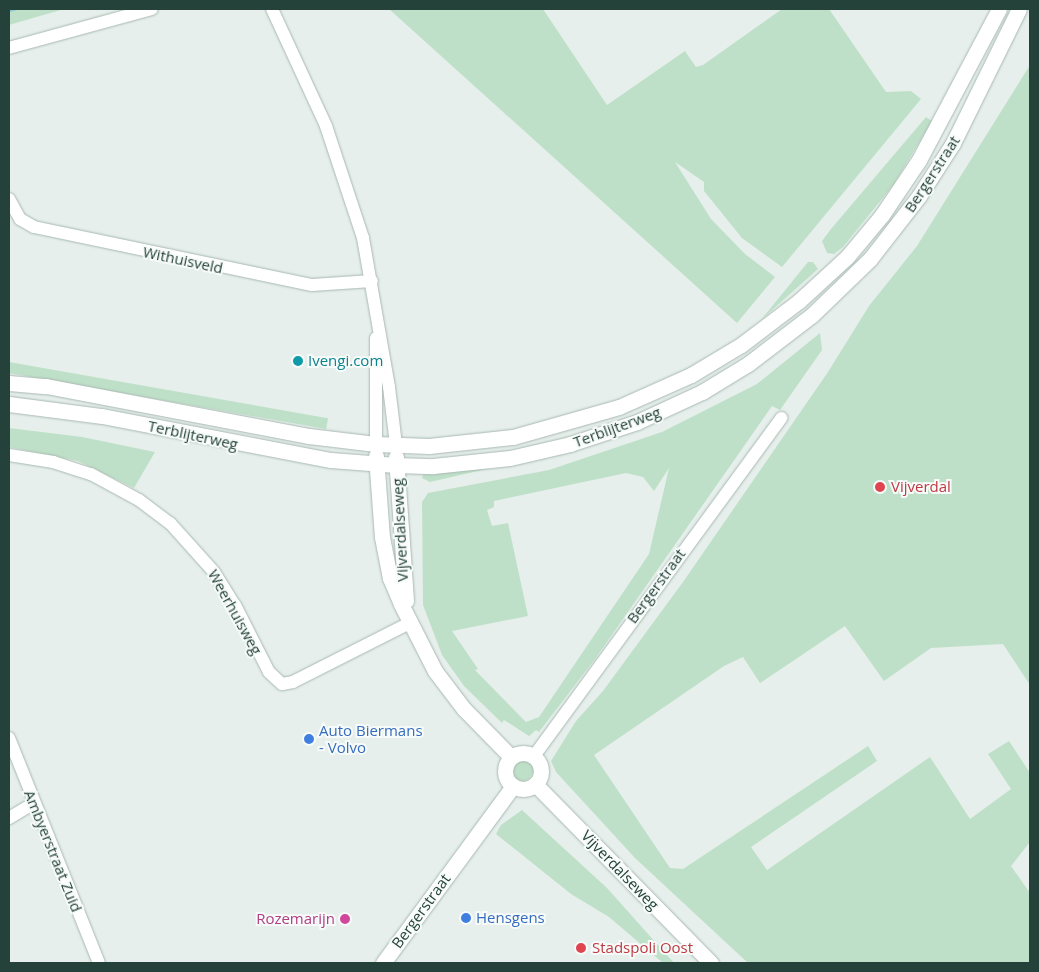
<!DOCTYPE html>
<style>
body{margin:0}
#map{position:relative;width:1039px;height:972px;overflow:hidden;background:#e6efeb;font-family:"Open Sans",sans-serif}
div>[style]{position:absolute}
.green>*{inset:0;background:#bfe0c8;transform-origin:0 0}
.round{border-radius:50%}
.stream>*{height:4px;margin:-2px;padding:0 2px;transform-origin:2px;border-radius:2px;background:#8ec9d4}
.roads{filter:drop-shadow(0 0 1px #a8b8b2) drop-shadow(0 0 1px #a8b8b2)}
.street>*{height:12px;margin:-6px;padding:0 6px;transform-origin:6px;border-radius:6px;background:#fff}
.secondary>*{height:15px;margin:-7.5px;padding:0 7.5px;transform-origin:7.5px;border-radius:7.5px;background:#fff}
.secondary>.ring{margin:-7.5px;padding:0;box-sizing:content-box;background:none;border:15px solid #fff;border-radius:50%}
.dots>*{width:14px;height:14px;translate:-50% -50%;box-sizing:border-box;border:2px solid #f7fbf9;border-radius:50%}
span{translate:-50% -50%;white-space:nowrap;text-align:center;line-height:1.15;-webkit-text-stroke:4px #f7fbf9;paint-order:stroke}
.street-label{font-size:15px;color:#24423a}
.culture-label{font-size:15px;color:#0d838f}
.left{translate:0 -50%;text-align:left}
.health-label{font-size:15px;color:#be3a42}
.shop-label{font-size:15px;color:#366cbe}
.hotel-label{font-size:15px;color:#b23c85}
.right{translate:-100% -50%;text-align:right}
.frame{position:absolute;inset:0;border:10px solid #24423a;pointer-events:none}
</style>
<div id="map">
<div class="green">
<i style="clip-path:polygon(9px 9px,64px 9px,9px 25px)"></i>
<i style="clip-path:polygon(389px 9px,543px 9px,607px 105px,685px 51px,696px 67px,703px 65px,782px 9px,829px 9px,886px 92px,911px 91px,921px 99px,782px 267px,742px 238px,704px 191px,704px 182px,675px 162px,711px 219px,745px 254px,775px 277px,737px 323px)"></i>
<i style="clip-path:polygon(1030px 65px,1030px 685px,1003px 644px,931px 648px,884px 681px,845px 626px,760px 683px,743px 657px,724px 666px,594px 755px,670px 868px,683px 869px,868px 746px,877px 761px,751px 847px,767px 870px,930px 757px,970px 819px,1011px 789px,988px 754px,1009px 741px,1030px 773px,1030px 842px,1011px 866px,1030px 893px,1030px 963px,748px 963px,635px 858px,556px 772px,551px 761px,576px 721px,603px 691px,683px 582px,828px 372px,869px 306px,917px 246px)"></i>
<i style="clip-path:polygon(926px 117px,932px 121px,894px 184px,843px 247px,834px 254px,827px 253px,822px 241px,831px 229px)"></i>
<i style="clip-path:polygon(808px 262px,813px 262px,818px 269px,761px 320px)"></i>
<i style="clip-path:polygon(evenodd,820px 333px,822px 350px,780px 410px,772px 406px,595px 659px,539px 732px,536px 730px,529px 736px,504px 720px,502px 723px,464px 686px,442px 655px,423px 605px,422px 502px,428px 493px,549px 470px,662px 432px,757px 384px,820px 333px,669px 468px,649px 554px,539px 717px,526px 722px,475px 670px,478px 669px,452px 631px,528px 616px,508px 523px,492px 526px,487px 510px,494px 507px,494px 501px,626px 473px,643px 477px,654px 491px,669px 468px)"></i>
<i style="left:9px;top:362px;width:324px;height:11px;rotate:10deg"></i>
<i style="clip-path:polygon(9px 428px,82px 437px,155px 452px,134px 488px,78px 461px,9px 447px)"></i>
<i style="clip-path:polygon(495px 467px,430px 482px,422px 478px,424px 473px)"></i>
<i class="round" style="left:511px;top:759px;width:22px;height:22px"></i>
<i style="clip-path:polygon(522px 810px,607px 888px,674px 963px,663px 963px,609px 917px,571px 894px,496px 834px,501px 825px)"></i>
</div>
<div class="stream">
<i style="left:9px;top:10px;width:5px;rotate:-11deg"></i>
</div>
<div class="roads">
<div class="street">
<i style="left:272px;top:9px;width:129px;rotate:65.2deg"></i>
<i style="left:326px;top:126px;width:118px;rotate:71.7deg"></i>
<i style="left:363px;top:238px;width:151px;rotate:80.1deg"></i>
<i style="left:389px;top:387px;width:58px;rotate:83.1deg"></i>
<i style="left:9px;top:48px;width:148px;rotate:-15.3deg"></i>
<i style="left:9px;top:199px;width:23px;rotate:61deg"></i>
<i style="left:20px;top:219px;width:16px;rotate:30deg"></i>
<i style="left:34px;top:227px;width:284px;rotate:11.8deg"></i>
<i style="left:312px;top:285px;width:60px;rotate:-3.8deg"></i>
<i style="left:376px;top:338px;width:106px;rotate:90deg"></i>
<i style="left:9px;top:455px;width:45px;rotate:9deg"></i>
<i style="left:53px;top:462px;width:40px;rotate:18deg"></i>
<i style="left:91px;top:474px;width:55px;rotate:28.4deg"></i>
<i style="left:139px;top:500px;width:39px;rotate:37deg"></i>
<i style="left:170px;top:523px;width:66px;rotate:48.1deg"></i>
<i style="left:214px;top:572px;width:39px;rotate:58deg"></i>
<i style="left:235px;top:605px;width:75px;rotate:63.1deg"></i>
<i style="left:269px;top:672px;width:18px;rotate:43deg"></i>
<i style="left:282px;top:684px;width:11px;rotate:-10deg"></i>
<i style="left:293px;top:682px;width:131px;rotate:-26.8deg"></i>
<i style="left:9px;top:738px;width:242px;rotate:68.2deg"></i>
<i style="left:534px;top:756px;width:419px;rotate:-53.8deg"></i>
<i style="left:9px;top:818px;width:29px;rotate:-31deg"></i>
</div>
<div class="secondary">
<i style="left:9px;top:383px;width:37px;rotate:5deg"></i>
<i style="left:46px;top:386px;width:268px;rotate:10.8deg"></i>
<i style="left:309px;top:436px;width:67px;rotate:6.8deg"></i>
<i style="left:376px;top:444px;width:53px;rotate:2.2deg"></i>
<i style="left:429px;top:446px;width:84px;rotate:-6.1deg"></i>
<i style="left:513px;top:437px;width:110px;rotate:-15.8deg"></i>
<i style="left:619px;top:407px;width:79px;rotate:-24deg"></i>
<i style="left:691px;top:375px;width:58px;rotate:-31deg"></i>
<i style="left:741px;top:345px;width:73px;rotate:-37.2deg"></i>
<i style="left:799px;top:301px;width:65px;rotate:-42.5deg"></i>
<i style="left:847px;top:257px;width:55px;rotate:-50.2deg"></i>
<i style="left:882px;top:215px;width:66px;rotate:-56.1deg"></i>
<i style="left:919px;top:160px;width:171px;rotate:-62.1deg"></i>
<i style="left:9px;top:404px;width:94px;rotate:7.4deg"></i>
<i style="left:102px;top:416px;width:233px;rotate:10.9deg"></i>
<i style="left:331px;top:460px;width:65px;rotate:4.4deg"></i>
<i style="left:396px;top:465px;width:37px;rotate:2deg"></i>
<i style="left:433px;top:466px;width:77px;rotate:-5.9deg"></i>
<i style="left:510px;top:458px;width:62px;rotate:-13.1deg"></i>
<i style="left:570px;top:444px;width:71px;rotate:-18.2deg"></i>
<i style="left:637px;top:422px;width:72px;rotate:-24.8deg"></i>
<i style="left:702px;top:392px;width:54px;rotate:-31.3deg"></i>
<i style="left:748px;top:364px;width:81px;rotate:-37.4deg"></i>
<i style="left:812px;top:315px;width:81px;rotate:-44deg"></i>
<i style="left:870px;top:259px;width:80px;rotate:-52.1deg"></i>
<i style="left:919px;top:196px;width:63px;rotate:-57.3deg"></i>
<i style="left:953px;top:143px;width:149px;rotate:-63.8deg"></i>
<i style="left:376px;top:456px;width:81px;rotate:85.8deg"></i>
<i style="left:382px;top:537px;width:42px;rotate:79deg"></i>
<i style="left:390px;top:578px;width:28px;rotate:67deg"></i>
<i style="left:401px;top:604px;width:75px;rotate:63.1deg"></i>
<i style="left:435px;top:671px;width:48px;rotate:52.7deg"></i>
<i style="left:464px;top:709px;width:67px;rotate:45.6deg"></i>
<i style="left:396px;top:457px;width:144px;rotate:86deg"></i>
<i class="ring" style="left:505px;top:753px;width:21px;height:21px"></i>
<i style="left:535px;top:784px;width:251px;rotate:45.5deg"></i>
<i style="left:383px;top:963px;width:220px;rotate:-53.7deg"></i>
</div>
</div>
<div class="dots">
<i style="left:298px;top:361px;background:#0f9aa8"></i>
<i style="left:880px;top:487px;background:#e0444e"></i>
<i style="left:309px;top:739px;background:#3f7fe0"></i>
<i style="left:466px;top:918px;background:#3f7fe0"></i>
<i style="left:345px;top:919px;background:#d1479c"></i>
<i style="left:581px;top:948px;background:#e0444e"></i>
</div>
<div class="street-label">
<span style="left:932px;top:174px;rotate:-57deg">Bergerstraat</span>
<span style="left:183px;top:260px;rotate:12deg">Withuisveld</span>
<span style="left:617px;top:427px;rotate:-20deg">Terblijterweg</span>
<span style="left:193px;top:435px;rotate:12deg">Terblijterweg</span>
<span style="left:400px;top:530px;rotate:-93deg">Vijverdalseweg</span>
<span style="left:656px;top:586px;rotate:-54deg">Bergerstraat</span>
<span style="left:235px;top:612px;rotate:61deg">Weerhuisweg</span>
<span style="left:53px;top:851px;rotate:68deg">Ambyerstraat Zuid</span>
<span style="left:620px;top:870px;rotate:46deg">Vijverdalseweg</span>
<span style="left:421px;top:911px;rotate:-54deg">Bergerstraat</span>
</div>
<div class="culture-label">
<span class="left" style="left:308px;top:361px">Ivengi.com</span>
</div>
<div class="health-label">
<span class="left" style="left:891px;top:487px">Vijverdal</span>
<span class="left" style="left:592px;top:948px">Stadspoli Oost</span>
</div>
<div class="shop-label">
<span class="left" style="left:319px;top:739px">Auto Biermans<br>- Volvo</span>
<span class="left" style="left:476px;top:918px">Hensgens</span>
</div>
<div class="hotel-label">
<span class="right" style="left:335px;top:919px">Rozemarijn</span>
</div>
<div class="frame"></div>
</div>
